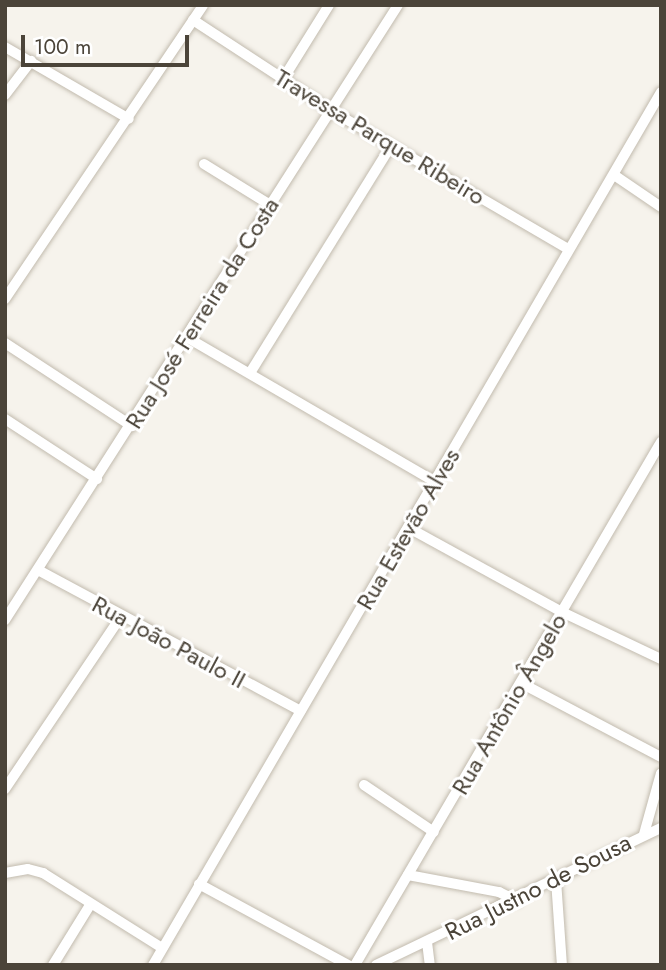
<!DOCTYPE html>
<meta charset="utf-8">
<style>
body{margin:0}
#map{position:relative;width:666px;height:970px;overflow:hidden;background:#f6f3ec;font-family:Jost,sans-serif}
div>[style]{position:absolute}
.roads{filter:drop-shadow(0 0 2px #c2bbae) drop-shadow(0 0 2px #c2bbae)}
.minor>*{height:10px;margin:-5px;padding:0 5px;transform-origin:5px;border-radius:5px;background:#fff}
span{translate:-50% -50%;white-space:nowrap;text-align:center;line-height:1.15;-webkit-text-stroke:6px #fff;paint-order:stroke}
.street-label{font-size:24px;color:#4b4439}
.frame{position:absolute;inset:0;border:7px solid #4b4439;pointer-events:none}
.scale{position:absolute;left:21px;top:35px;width:168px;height:32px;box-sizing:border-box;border:4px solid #4b4439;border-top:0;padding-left:9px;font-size:21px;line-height:24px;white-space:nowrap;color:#4b4439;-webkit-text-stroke:5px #fff;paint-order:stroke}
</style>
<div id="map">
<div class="roads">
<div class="minor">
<i style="left:193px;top:20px;width:166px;rotate:33.2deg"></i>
<i style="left:332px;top:111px;width:273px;rotate:30.3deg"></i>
<i style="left:5px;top:47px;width:143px;rotate:30.1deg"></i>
<i style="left:283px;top:79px;width:87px;rotate:-58.1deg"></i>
<i style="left:5px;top:95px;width:43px;rotate:-52.6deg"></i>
<i style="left:204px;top:164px;width:78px;rotate:31.8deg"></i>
<i style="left:614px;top:175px;width:57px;rotate:34.2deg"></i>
<i style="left:5px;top:299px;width:354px;rotate:-56deg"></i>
<i style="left:188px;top:338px;width:286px;rotate:30.2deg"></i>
<i style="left:5px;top:343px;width:152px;rotate:33.2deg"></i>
<i style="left:250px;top:373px;width:267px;rotate:-58.2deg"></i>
<i style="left:5px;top:419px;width:110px;rotate:33.1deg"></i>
<i style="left:409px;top:528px;width:175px;rotate:28.8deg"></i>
<i style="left:562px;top:612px;width:110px;rotate:25.4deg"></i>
<i style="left:38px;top:570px;width:298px;rotate:28.2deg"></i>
<i style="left:5px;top:620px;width:730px;rotate:-57.42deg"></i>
<i style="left:521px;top:683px;width:158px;rotate:27.9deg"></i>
<i style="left:364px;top:785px;width:84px;rotate:33.9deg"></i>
<i style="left:5px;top:789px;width:206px;rotate:-56.1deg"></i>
<i style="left:644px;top:834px;width:63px;rotate:-74.4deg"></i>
<i style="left:5px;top:873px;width:23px;rotate:-10deg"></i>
<i style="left:28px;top:869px;width:16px;rotate:15deg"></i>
<i style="left:43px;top:873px;width:141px;rotate:32.2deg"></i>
<i style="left:408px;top:875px;width:93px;rotate:10.6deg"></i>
<i style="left:499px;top:892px;width:20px;rotate:27deg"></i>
<i style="left:556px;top:880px;width:85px;rotate:86deg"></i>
<i style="left:199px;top:884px;width:170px;rotate:28.5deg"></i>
<i style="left:427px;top:942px;width:23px;rotate:83deg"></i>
<i style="left:53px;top:965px;width:70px;rotate:-58.3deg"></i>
<i style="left:153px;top:965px;width:1010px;rotate:-59.8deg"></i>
<i style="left:355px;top:965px;width:606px;rotate:-59.67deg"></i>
<i style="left:376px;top:965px;width:316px;rotate:-25.7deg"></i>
</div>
</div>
<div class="street-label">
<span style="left:380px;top:137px;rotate:31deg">Travessa Parque Ribeiro</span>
<span style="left:202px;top:313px;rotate:-58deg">Rua José Ferreira da Costa</span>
<span style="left:408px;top:529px;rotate:-60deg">Rua Estevão Alves</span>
<span style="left:169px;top:642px;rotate:28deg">Rua João Paulo II</span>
<span style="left:509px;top:704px;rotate:-60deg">Rua Antônio Ângelo</span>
<span style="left:538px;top:887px;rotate:-27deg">Rua Justno de Sousa</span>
</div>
<div class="frame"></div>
<div class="scale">100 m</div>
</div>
